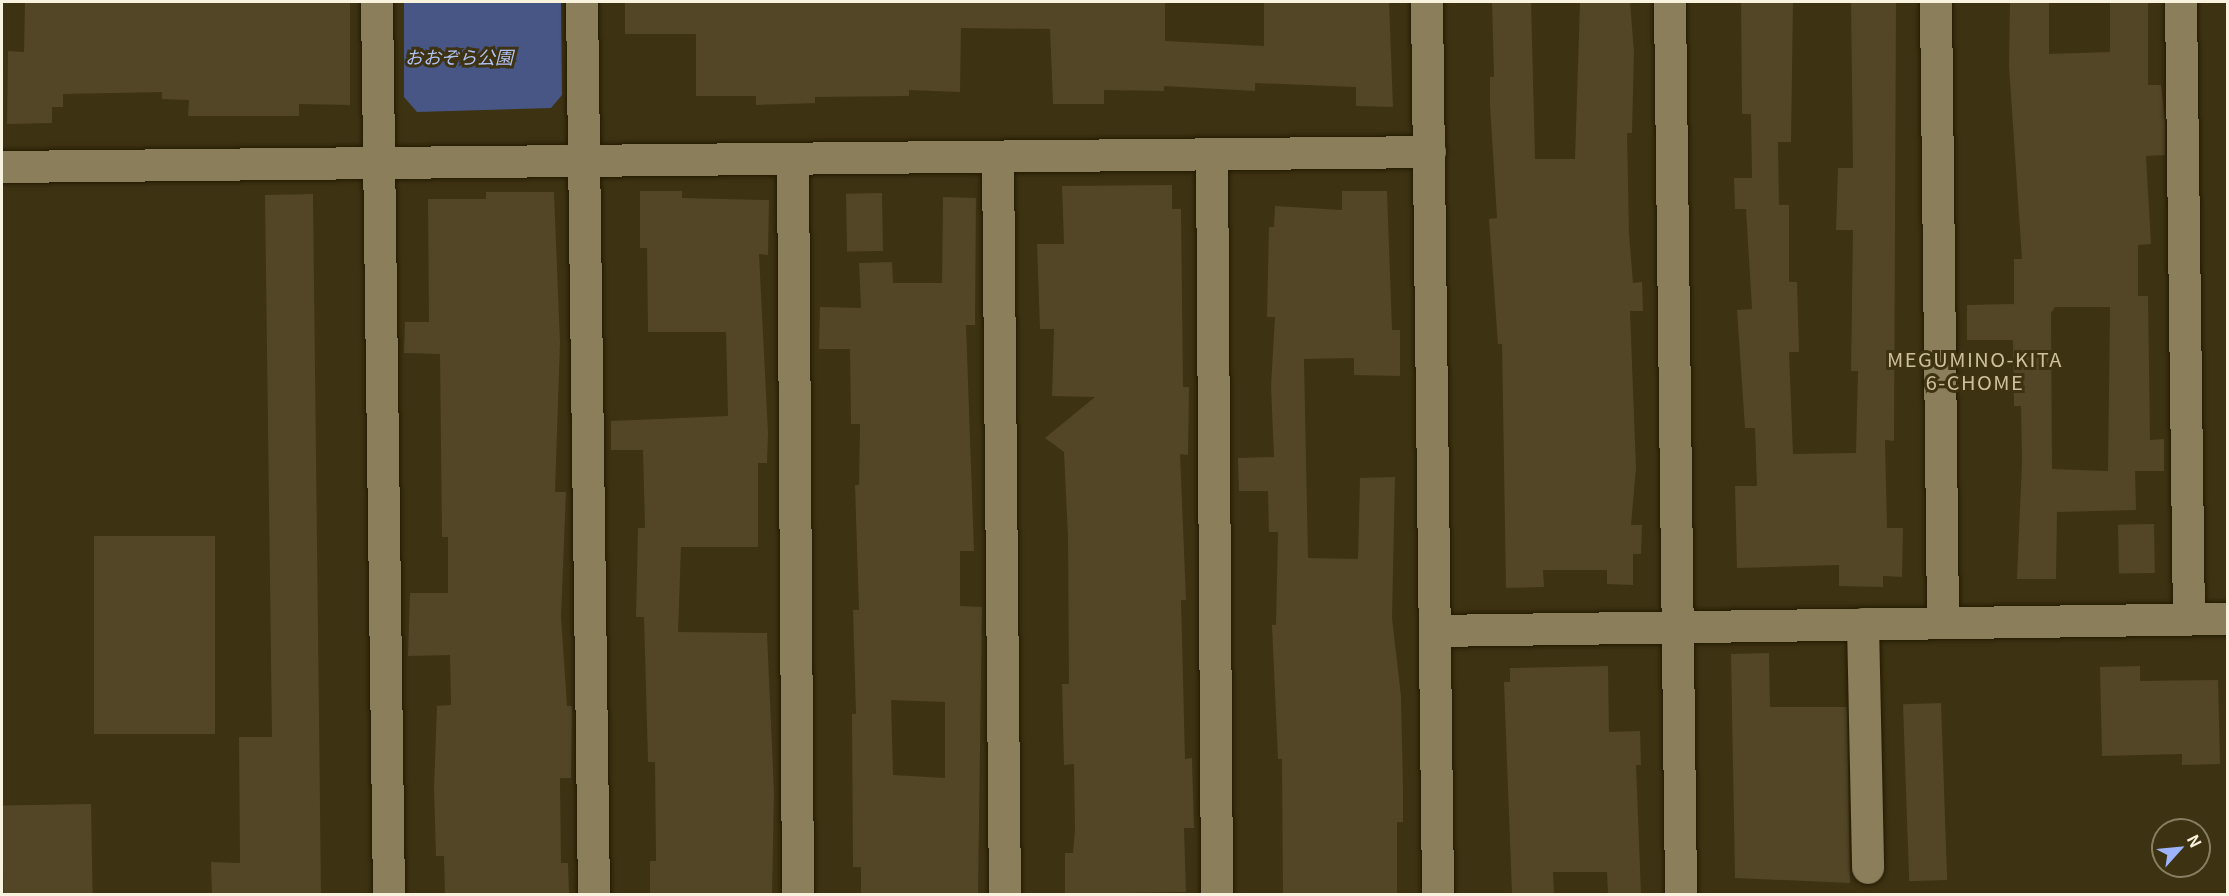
<!DOCTYPE html>
<meta charset="utf-8">
<style>
body{margin:0}
#map{position:relative;width:2229px;height:896px;overflow:hidden;background:#3d3211;font-family:Georgia,"Noto Sans JP",serif}
div>[style]{position:absolute}
.green>*{inset:0;background:#485686}
.building>*{inset:0;background:#524626;transform-origin:0 0}
.roads{filter:drop-shadow(0 0 2px #221a02) drop-shadow(0 0 2px #221a02)}
.minor>*{height:32px;margin:-16px;padding:0 16px;transform-origin:16px;border-radius:16px;background:#8a7e5b}
span{translate:-50% -50%;white-space:nowrap;text-align:center;line-height:1.15;-webkit-text-stroke:6px #3d3211;paint-order:stroke}
.park-label{font-size:18px;color:#b0c1f4;font-style:italic}
.neighbourhood-label{font-size:20px;color:#cec09c;letter-spacing:1.5px}
.frame{position:absolute;inset:0;border:3px solid #f9f2df;pointer-events:none}
.north{position:absolute;left:2151px;top:818px;width:60px;height:60px;box-sizing:border-box;background:#3d3211;border:2px solid #887f63;border-radius:50%;rotate:63deg;font-size:16px;font-weight:700;line-height:24px;text-align:center;color:#f9f2df}
.north::after{content:'';display:block;margin:auto;width:21px;height:27px;background:#9db4fd;clip-path:polygon(50% 0,100% 100%,50% 72%,0 100%)}
</style>
<div id="map">
<div class="green">
<i style="clip-path:polygon(404px 2px,561px 2px,562px 95px,551px 108px,417px 112px,404px 97px)"></i>
</div>
<div class="building">
<i style="clip-path:polygon(25px 2px,350px 2px,350px 105px,299px 104px,299px 116px,188px 116px,189px 100px,162px 99px,162px 92px,63px 94px,63px 107px,52px 107px,52px 123px,7px 124px,8px 51px,24px 52px)"></i>
<i style="clip-path:polygon(625px 2px,1165px 2px,1165px 41px,1264px 46px,1264px 2px,1389px 2px,1393px 107px,1356px 106px,1356px 87px,1255px 83px,1255px 91px,1164px 86px,1164px 91px,1104px 90px,1104px 104px,1053px 104px,1050px 29px,961px 28px,960px 92px,909px 90px,909px 96px,815px 97px,815px 103px,756px 105px,756px 96px,696px 96px,696px 34px,625px 34px)"></i>
<i style="clip-path:polygon(1492px 2px,1531px 2px,1535px 159px,1575px 159px,1580px 2px,1630px 2px,1634px 52px,1632px 133px,1627px 133px,1629px 234px,1633px 283px,1642px 282px,1643px 311px,1630px 311px,1636px 468px,1631px 525px,1642px 525px,1641px 554px,1633px 554px,1633px 585px,1607px 584px,1607px 570px,1543px 570px,1544px 587px,1506px 588px,1502px 344px,1498px 344px,1489px 219px,1497px 218px,1490px 105px,1490px 77px,1494px 77px)"></i>
<i style="clip-path:polygon(1741px 2px,1793px 2px,1791px 142px,1778px 142px,1779px 205px,1789px 205px,1789px 282px,1797px 282px,1799px 352px,1789px 352px,1793px 454px,1856px 453px,1858px 371px,1851px 371px,1853px 230px,1836px 230px,1838px 168px,1853px 168px,1851px 2px,1896px 2px,1894px 441px,1885px 440px,1887px 528px,1903px 528px,1902px 577px,1883px 576px,1883px 587px,1839px 586px,1839px 565px,1737px 568px,1735px 486px,1757px 486px,1755px 428px,1745px 428px,1737px 310px,1752px 309px,1746px 209px,1735px 209px,1734px 178px,1752px 178px,1751px 114px,1742px 114px)"></i>
<i style="clip-path:polygon(evenodd,2010px 2px,2049px 2px,2049px 54px,2110px 52px,2110px 2px,2148px 2px,2148px 85px,2161px 85px,2165px 121px,2165px 155px,2146px 156px,2151px 244px,2138px 245px,2138px 296px,2148px 296px,2150px 440px,2164px 439px,2164px 471px,2135px 471px,2136px 510px,2057px 512px,2056px 579px,2017px 579px,2022px 462px,2021px 406px,2014px 406px,2013px 340px,1967px 340px,1967px 305px,2014px 304px,2014px 259px,2022px 259px,2009px 66px,2010px 2px,2055px 307px,2110px 307px,2108px 471px,2052px 469px,2051px 313px,2055px 307px)"></i>
<i style="clip-path:polygon(1172px 185px,1172px 209px,1181px 209px,1183px 387px,1189px 387px,1188px 455px,1180px 454px,1186px 600px,1181px 600px,1185px 759px,1192px 758px,1194px 828px,1184px 828px,1186px 892px,1065px 894px,1065px 853px,1073px 853px,1075px 830px,1074px 764px,1064px 765px,1062px 684px,1069px 684px,1068px 537px,1064px 452px,1045px 438px,1095px 397px,1052px 396px,1054px 329px,1040px 329px,1037px 244px,1064px 244px,1062px 186px)"></i>
<i style="clip-path:polygon(640px 191px,682px 191px,682px 198px,769px 200px,768px 255px,759px 254px,768px 433px,767px 463px,758px 463px,758px 547px,681px 547px,678px 632px,767px 633px,774px 792px,772px 894px,650px 894px,650px 861px,656px 861px,655px 762px,648px 762px,644px 617px,636px 617px,638px 528px,645px 528px,643px 450px,611px 450px,611px 421px,728px 416px,726px 332px,648px 332px,647px 248px,640px 248px)"></i>
<i style="clip-path:polygon(1342px 191px,1387px 191px,1392px 330px,1400px 330px,1400px 376px,1354px 375px,1354px 358px,1304px 359px,1308px 558px,1358px 559px,1360px 478px,1395px 477px,1392px 618px,1401px 696px,1403px 788px,1403px 822px,1397px 822px,1397px 894px,1283px 894px,1282px 759px,1278px 759px,1272px 625px,1276px 625px,1278px 532px,1269px 532px,1268px 491px,1239px 491px,1238px 458px,1274px 457px,1271px 386px,1275px 317px,1267px 317px,1269px 227px,1274px 227px,1275px 206px,1342px 210px)"></i>
<i style="clip-path:polygon(486px 192px,554px 192px,560px 343px,555px 492px,566px 492px,561px 617px,567px 706px,572px 706px,571px 778px,560px 778px,561px 863px,568px 863px,569px 894px,445px 894px,444px 856px,436px 856px,434px 789px,437px 706px,451px 705px,450px 655px,408px 656px,410px 593px,448px 593px,448px 537px,442px 537px,440px 354px,404px 353px,405px 322px,429px 322px,428px 199px,486px 199px)"></i>
<i style="left:882px;top:193px;width:58px;height:36px;rotate:89deg"></i>
<i style="clip-path:polygon(313px 194px,321px 894px,212px 894px,211px 862px,240px 863px,239px 737px,272px 737px,265px 195px)"></i>
<i style="clip-path:polygon(evenodd,943px 197px,976px 198px,975px 325px,966px 325px,974px 551px,960px 551px,960px 606px,982px 607px,978px 894px,861px 894px,861px 867px,853px 867px,852px 714px,856px 714px,853px 610px,859px 610px,855px 485px,859px 485px,860px 424px,851px 424px,850px 349px,819px 349px,820px 307px,861px 308px,859px 263px,892px 262px,893px 283px,942px 283px,943px 197px,891px 700px,945px 702px,945px 778px,893px 775px,891px 700px)"></i>
<i style="left:2154px;top:524px;width:49px;height:36px;rotate:89deg"></i>
<i style="left:215px;top:536px;width:198px;height:121px;rotate:90deg"></i>
<i style="clip-path:polygon(1769px 653px,1770px 707px,1847px 707px,1850px 883px,1735px 878px,1731px 654px)"></i>
<i style="clip-path:polygon(1608px 666px,1609px 732px,1640px 731px,1641px 765px,1636px 765px,1641px 894px,1608px 894px,1607px 872px,1553px 872px,1554px 894px,1512px 894px,1504px 682px,1510px 682px,1510px 668px)"></i>
<i style="clip-path:polygon(2140px 666px,2140px 681px,2218px 680px,2220px 764px,2182px 765px,2182px 754px,2102px 756px,2100px 667px)"></i>
<i style="left:1941px;top:703px;width:177px;height:38px;rotate:88deg"></i>
<i style="left:91px;top:804px;width:90px;height:89px;rotate:89deg"></i>
</div>
<div class="roads">
<div class="minor">
<i style="left:377px;top:2px;width:892px;rotate:89.23deg"></i>
<i style="left:582px;top:2px;width:892px;rotate:89.23deg"></i>
<i style="left:1427px;top:2px;width:892px;rotate:89.29deg"></i>
<i style="left:1670px;top:2px;width:892px;rotate:89.29deg"></i>
<i style="left:1936px;top:2px;width:621px;rotate:89.35deg"></i>
<i style="left:2181px;top:2px;width:617px;rotate:89.26deg"></i>
<i style="left:1212px;top:154px;width:740px;rotate:89.61deg"></i>
<i style="left:998px;top:157px;width:737px;rotate:89.46deg"></i>
<i style="left:793px;top:159px;width:735px;rotate:89.61deg"></i>
<i style="left:2px;top:167px;width:1428px;rotate:-0.6deg"></i>
<i style="left:1863px;top:624px;width:244px;rotate:88.8deg"></i>
<i style="left:1435px;top:631px;width:793px;rotate:-0.87deg"></i>
</div>
</div>
<div class="park-label">
<span style="left:459px;top:56px">おおぞら公園</span>
</div>
<div class="neighbourhood-label">
<span style="left:1975px;top:370px">MEGUMINO-KITA<br>6-CHOME</span>
</div>
<div class="frame"></div>
<div class="north">N</div>
</div>
